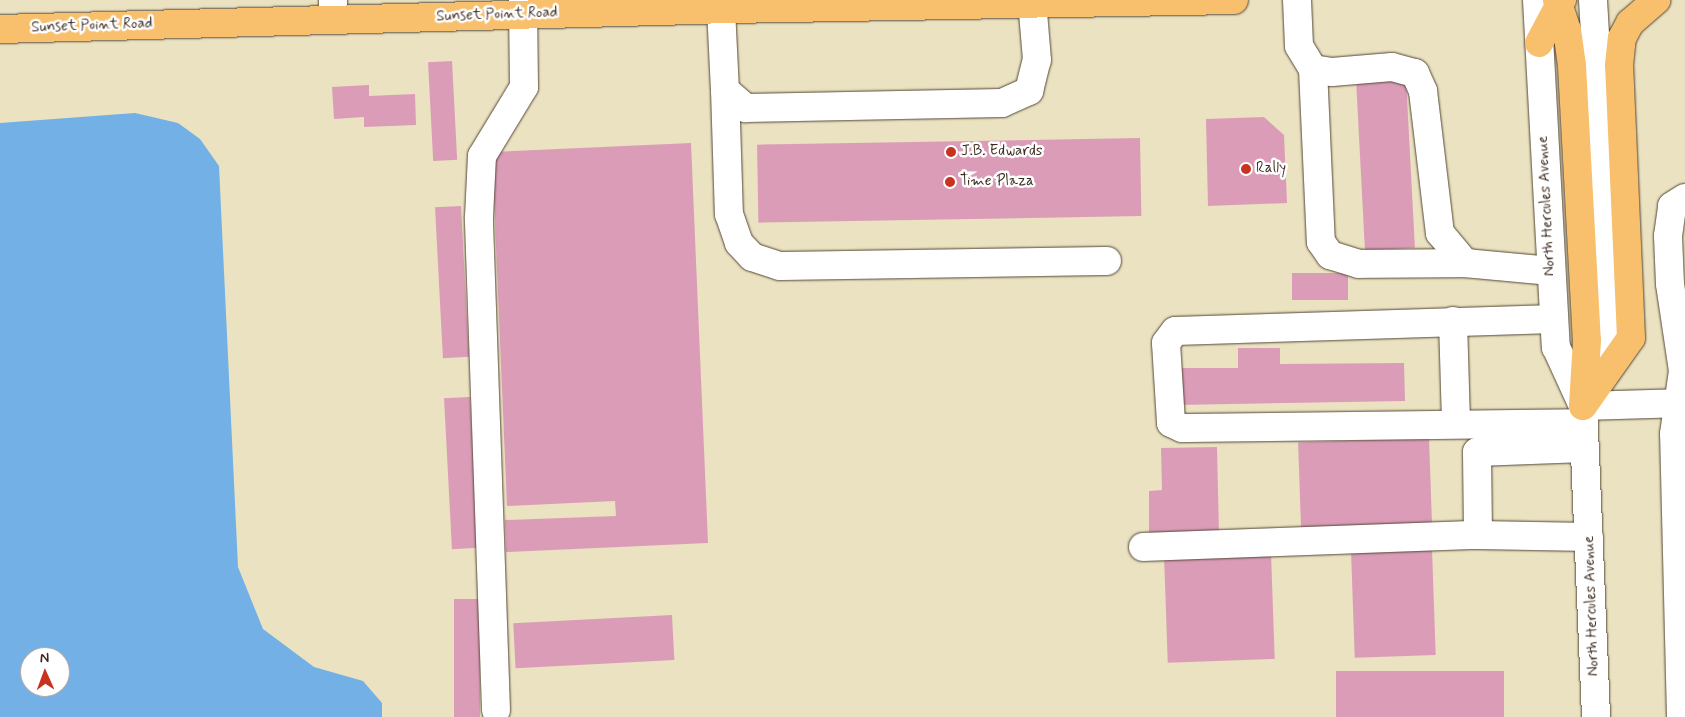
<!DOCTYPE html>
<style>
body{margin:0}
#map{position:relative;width:1685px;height:717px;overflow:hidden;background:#eae2c1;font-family:Mynerve,sans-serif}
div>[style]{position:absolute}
.water>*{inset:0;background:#72b0e5}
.building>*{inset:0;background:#db9cb8;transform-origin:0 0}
.roads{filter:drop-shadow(0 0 1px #554636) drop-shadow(0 0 1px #554636)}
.minor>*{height:28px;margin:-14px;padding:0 14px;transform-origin:14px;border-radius:14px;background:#fff}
.major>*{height:28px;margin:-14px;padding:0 14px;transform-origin:14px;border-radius:14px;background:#f8bf6c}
.dots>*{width:14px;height:14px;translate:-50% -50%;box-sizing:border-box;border:2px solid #fff;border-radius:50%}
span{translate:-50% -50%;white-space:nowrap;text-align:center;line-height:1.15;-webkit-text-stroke:5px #fff;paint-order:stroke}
.street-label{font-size:15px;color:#3b2a1e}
.poi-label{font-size:15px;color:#3b2a1e}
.left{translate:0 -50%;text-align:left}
.north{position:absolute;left:20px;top:647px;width:50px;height:50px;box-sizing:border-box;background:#fff;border:1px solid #b1aaa5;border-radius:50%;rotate:358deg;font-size:14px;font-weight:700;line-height:20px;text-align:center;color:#3b2a1e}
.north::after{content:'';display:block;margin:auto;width:18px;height:22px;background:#c8321e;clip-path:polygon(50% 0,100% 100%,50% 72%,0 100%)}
</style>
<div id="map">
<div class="water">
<i style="clip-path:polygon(evenodd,135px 113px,178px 123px,200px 139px,219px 166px,238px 567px,263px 629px,314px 667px,363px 681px,382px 703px,382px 717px,0 717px,0 123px,135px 113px,30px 657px,60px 657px,60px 687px,30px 687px,30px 657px)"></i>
</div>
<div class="building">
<i style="left:452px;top:61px;width:99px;height:24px;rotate:87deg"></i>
<i style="left:1406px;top:78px;width:170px;height:50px;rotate:87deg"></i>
<i style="clip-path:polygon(369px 85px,369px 96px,415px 94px,416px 125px,364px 127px,364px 117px,334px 119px,332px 87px)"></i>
<i style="clip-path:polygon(1264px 117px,1284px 135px,1287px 203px,1208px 206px,1206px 119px)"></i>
<i style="left:1140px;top:138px;width:78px;height:383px;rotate:89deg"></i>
<i style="clip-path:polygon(691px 143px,708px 543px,506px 552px,505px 520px,616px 516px,615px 501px,507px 506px,492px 152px)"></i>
<i style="left:461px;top:206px;width:151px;height:26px;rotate:87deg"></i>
<i style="left:1292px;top:273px;width:56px;height:27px"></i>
<i style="clip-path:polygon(1238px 348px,1280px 348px,1280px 364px,1404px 363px,1405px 401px,1176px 405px,1175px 368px,1238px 368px)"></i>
<i style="left:470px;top:397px;width:151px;height:26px;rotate:87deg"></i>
<i style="left:1429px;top:438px;width:90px;height:131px;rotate:88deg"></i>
<i style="clip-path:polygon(1217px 447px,1219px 534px,1149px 535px,1149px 491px,1162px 490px,1161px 448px)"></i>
<i style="left:1432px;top:549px;width:106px;height:81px;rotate:88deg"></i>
<i style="left:1271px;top:553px;width:106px;height:107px;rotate:88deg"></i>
<i style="left:454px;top:599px;width:26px;height:118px"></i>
<i style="left:672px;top:615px;width:45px;height:159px;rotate:87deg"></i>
<i style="left:1336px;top:671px;width:168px;height:46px"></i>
</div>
<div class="roads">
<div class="minor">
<i style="left:333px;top:0;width:19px;rotate:90deg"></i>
<i style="left:1297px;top:0;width:46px;rotate:87.5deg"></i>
<i style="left:1299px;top:46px;width:27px;rotate:59deg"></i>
<i style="left:1313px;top:69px;width:19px;rotate:9deg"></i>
<i style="left:1332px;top:72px;width:60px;rotate:-4.8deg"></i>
<i style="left:1392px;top:67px;width:24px;rotate:15deg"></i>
<i style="left:1415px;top:73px;width:20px;rotate:66deg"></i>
<i style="left:1423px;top:91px;width:143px;rotate:83.2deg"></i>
<i style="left:1440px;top:233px;width:39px;rotate:50deg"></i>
<i style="left:1465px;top:263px;width:86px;rotate:5.3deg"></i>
<i style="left:1537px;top:0;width:348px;rotate:86.9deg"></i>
<i style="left:1556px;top:347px;width:65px;rotate:65.4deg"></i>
<i style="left:1593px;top:0;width:308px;rotate:86.6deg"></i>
<i style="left:1611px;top:307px;width:103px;rotate:105.8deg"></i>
<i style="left:1583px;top:406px;width:311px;rotate:87.6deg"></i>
<i style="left:721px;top:9px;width:81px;rotate:87.2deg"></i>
<i style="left:725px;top:90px;width:28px;rotate:41deg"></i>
<i style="left:746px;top:108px;width:256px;rotate:-1.1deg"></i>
<i style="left:1002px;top:103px;width:30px;rotate:-24deg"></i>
<i style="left:1029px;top:91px;width:32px;rotate:-76deg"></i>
<i style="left:1037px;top:60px;width:60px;rotate:-94.8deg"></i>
<i style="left:1313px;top:69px;width:173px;rotate:87.4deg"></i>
<i style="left:1321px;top:242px;width:16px;rotate:55deg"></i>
<i style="left:1330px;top:255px;width:30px;rotate:17deg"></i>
<i style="left:1359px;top:264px;width:110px;rotate:-0.5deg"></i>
<i style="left:725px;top:90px;width:124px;rotate:88.2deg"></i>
<i style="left:729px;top:214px;width:31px;rotate:71deg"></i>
<i style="left:739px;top:243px;width:19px;rotate:47deg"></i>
<i style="left:752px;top:257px;width:29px;rotate:18deg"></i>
<i style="left:780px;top:266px;width:327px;rotate:-0.9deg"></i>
<i style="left:1554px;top:319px;width:379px;rotate:178.2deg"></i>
<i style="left:1175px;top:331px;width:15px;rotate:127deg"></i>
<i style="left:1166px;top:343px;width:80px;rotate:86.4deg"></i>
<i style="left:1171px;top:423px;width:12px;rotate:24deg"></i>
<i style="left:1182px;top:428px;width:402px;rotate:-0.7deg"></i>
<i style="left:1453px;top:321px;width:102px;rotate:88.3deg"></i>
<i style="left:1583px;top:406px;width:102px;rotate:-1.7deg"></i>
<i style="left:1585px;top:448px;width:108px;rotate:177.9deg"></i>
<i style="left:1477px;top:452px;width:83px;rotate:89.3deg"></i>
<i style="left:1478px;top:535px;width:111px;rotate:1deg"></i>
<i style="left:1143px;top:547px;width:335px;rotate:-2.1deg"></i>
<i style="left:496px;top:710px;width:493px;rotate:-92deg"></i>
<i style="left:479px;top:217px;width:61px;rotate:-87.2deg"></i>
<i style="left:482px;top:156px;width:81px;rotate:-58.7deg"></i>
<i style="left:524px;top:87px;width:87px;rotate:-90.7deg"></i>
<i style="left:1681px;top:717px;width:283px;rotate:-91.4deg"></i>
<i style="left:1674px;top:434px;width:64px;rotate:-81.9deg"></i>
<i style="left:1683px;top:371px;width:88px;rotate:-98.5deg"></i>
<i style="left:1670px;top:284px;width:48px;rotate:-92.4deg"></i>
<i style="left:1668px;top:236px;width:30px;rotate:-82deg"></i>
<i style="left:1672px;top:206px;width:15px;rotate:-32deg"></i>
</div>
<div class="major">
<i style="left:1557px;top:0;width:32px;rotate:72deg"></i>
<i style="left:1567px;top:30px;width:36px;rotate:82deg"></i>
<i style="left:1572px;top:66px;width:274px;rotate:86.9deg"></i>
<i style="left:1587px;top:340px;width:66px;rotate:93.5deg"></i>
<i style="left:0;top:29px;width:729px;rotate:-1.57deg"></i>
<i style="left:729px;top:9px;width:505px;rotate:-1.02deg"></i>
<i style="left:1539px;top:43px;width:49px;rotate:-61.9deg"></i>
<i style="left:1583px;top:406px;width:83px;rotate:-54.8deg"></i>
<i style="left:1631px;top:338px;width:273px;rotate:-92.5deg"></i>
<i style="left:1619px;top:65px;width:27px;rotate:-84deg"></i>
<i style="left:1622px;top:38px;width:17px;rotate:-62deg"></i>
<i style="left:1630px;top:23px;width:35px;rotate:-41deg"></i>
</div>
</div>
<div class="dots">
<i style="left:951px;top:152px;background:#c8321e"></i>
<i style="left:1246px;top:169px;background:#c8321e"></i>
<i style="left:950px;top:182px;background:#c8321e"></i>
</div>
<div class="street-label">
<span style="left:497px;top:15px;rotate:-2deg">Sunset Point Road</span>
<span style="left:92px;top:26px;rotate:-2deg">Sunset Point Road</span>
<span style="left:1547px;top:206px;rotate:-93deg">North Hercules Avenue</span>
<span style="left:1592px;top:606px;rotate:-92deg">North Hercules Avenue</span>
</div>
<div class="poi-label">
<span class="left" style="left:961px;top:152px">J.B. Edwards</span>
<span class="left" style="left:1256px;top:169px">Rally</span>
<span class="left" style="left:960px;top:182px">Time Plaza</span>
</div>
<div class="north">N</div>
</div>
